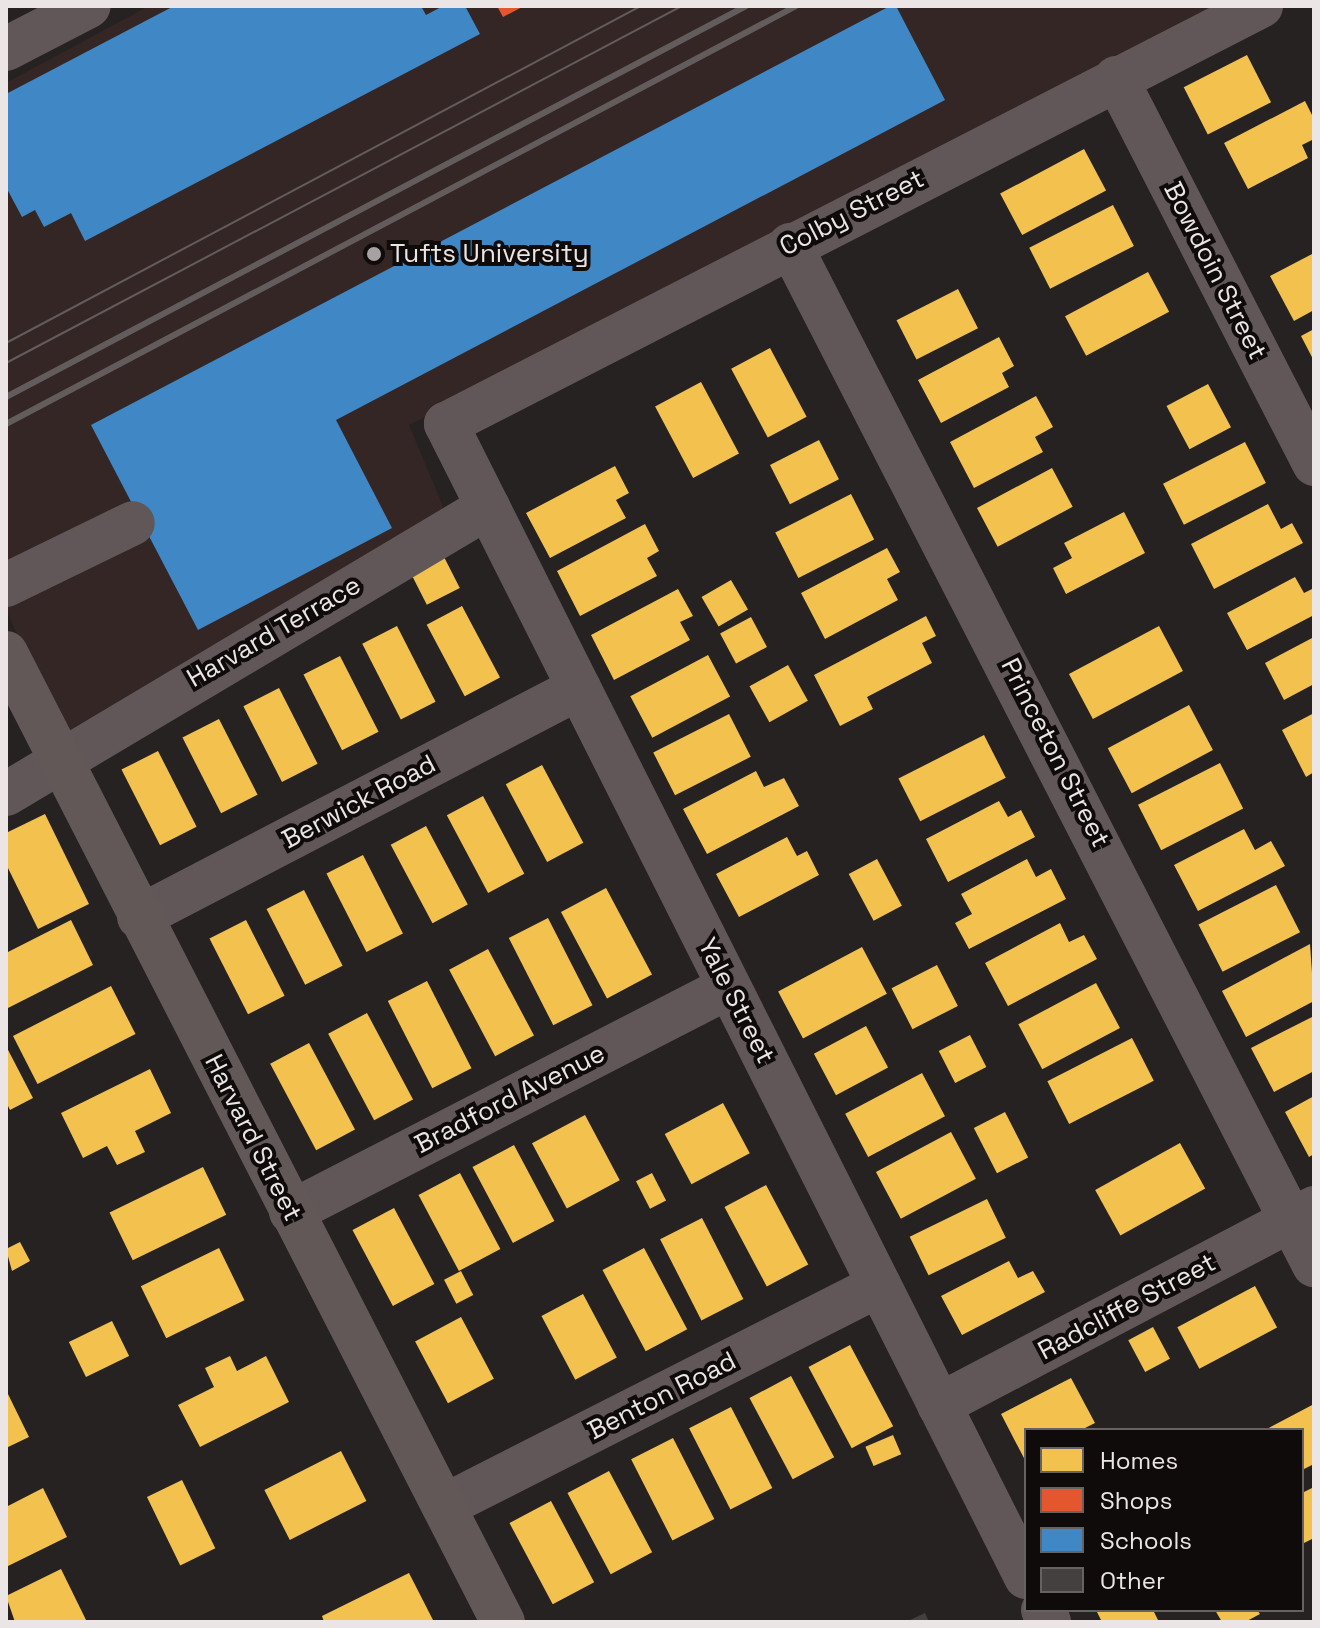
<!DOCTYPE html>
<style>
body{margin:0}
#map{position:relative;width:1320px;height:1628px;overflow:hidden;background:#272222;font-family:"Space Grotesk",sans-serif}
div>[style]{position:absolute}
.built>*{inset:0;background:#352626}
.homes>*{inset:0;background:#f2c14e;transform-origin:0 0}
.shops>*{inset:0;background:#e4572e}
.schools>*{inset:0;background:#3f88c5}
.building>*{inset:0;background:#444040}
.minor>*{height:44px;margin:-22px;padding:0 22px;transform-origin:22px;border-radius:22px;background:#625758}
.major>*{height:44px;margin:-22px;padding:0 22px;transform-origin:22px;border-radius:22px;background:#635858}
.tram>*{height:2px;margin:-1px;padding:0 1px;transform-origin:1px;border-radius:1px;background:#635c5c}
.rail>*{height:6px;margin:-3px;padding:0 3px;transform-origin:3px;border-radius:3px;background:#635c5c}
.dots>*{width:22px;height:22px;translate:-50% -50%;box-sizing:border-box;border:4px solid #0f0b0b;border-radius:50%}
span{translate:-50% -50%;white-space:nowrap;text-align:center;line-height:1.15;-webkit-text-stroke:8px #0f0b0b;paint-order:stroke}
.street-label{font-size:26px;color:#ece5e5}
.poi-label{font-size:26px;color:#ece5e5}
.left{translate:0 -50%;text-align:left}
.frame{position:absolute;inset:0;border:8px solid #ece5e5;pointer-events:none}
.legend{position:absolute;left:1024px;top:1428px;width:280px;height:184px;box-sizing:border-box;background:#0f0b0b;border:2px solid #676262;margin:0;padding:10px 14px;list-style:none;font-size:24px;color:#ece5e5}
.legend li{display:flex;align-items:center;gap:16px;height:40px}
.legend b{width:40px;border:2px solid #676262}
</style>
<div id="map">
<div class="built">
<i style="clip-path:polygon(149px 6px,1227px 6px,409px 425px,444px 509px,63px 734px,6px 610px,6px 83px)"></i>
</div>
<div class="homes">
<i style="left:1247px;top:55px;width:53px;height:71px;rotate:63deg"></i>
<i style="clip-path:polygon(1305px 101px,1314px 119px,1314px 139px,1302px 145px,1308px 158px,1248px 189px,1224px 143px)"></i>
<i style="left:1084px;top:149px;width:47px;height:95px;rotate:62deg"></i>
<i style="left:1113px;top:205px;width:46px;height:94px;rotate:63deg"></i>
<i style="clip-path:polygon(1314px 253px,1314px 310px,1294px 321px,1270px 276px)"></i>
<i style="left:1148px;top:272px;width:45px;height:94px;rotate:62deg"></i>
<i style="left:958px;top:289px;width:44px;height:69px;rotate:63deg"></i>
<i style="clip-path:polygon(1314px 329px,1314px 361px,1301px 336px)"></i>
<i style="clip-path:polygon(999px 337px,1014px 366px,1002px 373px,1009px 387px,941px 423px,918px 380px)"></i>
<i style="left:770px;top:348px;width:78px;height:44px;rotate:62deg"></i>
<i style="left:701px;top:382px;width:81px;height:52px;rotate:62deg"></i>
<i style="left:1208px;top:384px;width:49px;height:47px;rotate:62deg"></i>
<i style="clip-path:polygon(1036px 396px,1053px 427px,1035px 437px,1043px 452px,974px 488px,950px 442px)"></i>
<i style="left:819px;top:440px;width:44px;height:55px;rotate:63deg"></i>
<i style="left:1245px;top:442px;width:46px;height:92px;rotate:63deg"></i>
<i style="clip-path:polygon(615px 466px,629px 493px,616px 500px,626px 518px,550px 558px,526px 513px)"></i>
<i style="left:1052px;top:468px;width:44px;height:85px;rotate:62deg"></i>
<i style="left:851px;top:494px;width:51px;height:85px;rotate:63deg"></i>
<i style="clip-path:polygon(1268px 504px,1281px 529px,1292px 523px,1303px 543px,1214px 589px,1191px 544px)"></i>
<i style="clip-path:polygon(1124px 512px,1145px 553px,1066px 594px,1053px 568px,1072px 558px,1064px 543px)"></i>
<i style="clip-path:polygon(645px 524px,659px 551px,647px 558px,657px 576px,580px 616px,557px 571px)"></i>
<i style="clip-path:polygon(887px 548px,900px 572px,887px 579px,898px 600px,825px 639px,801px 593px)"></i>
<i style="left:443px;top:555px;width:37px;height:37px;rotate:63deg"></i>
<i style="clip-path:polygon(1295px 577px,1304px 593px,1314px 588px,1314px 615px,1247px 650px,1227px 613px)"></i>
<i style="left:731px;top:580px;width:34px;height:34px;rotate:60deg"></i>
<i style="clip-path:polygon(678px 589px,693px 616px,680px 622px,690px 640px,614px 680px,591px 635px)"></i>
<i style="left:462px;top:606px;width:81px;height:40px;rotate:62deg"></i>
<i style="clip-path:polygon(926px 616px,936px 636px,922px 643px,932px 663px,867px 697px,873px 709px,840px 726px,814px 675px)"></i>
<i style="left:751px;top:617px;width:34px;height:35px;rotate:62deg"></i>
<i style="left:397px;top:626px;width:85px;height:39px;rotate:63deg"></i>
<i style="left:1159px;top:626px;width:51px;height:102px;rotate:62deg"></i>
<i style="clip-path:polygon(1314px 637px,1314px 684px,1284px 700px,1265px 663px)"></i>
<i style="left:708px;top:655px;width:47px;height:88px;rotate:62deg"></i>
<i style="left:340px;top:656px;width:85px;height:41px;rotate:63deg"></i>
<i style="left:788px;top:665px;width:41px;height:44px;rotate:61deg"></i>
<i style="left:279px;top:688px;width:85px;height:40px;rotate:63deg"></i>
<i style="left:1189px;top:705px;width:51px;height:92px;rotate:62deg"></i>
<i style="clip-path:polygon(1314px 713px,1314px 772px,1306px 777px,1282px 730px)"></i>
<i style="left:729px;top:714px;width:48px;height:85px;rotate:63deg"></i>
<i style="left:219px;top:719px;width:85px;height:41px;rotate:63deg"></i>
<i style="left:984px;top:735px;width:48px;height:96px;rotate:63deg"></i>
<i style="left:158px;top:751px;width:85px;height:41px;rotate:63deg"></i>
<i style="left:1220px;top:763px;width:51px;height:92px;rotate:63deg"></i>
<i style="left:542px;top:765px;width:88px;height:41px;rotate:62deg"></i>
<i style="clip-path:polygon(756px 771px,764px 787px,784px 778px,799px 806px,707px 854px,683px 809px)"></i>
<i style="left:483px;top:796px;width:88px;height:41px;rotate:62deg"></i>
<i style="clip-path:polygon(999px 801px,1008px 817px,1021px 810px,1035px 837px,948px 882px,926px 839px)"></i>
<i style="clip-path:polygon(45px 814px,89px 904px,38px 929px,6px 864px,6px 833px)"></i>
<i style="left:426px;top:826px;width:89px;height:40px;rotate:62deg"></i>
<i style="clip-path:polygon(1244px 829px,1255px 850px,1271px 841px,1285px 866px,1198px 911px,1174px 865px)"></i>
<i style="clip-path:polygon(787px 837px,797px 856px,807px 851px,819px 875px,739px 917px,716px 874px)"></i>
<i style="left:363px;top:855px;width:88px;height:41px;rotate:63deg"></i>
<i style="left:877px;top:859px;width:53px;height:32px;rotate:62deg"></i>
<i style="clip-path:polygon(1027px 859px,1036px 877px,1051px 869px,1066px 899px,969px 949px,955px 923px,972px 914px,961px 894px)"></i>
<i style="left:1276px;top:885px;width:53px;height:87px;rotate:63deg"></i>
<i style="left:606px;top:888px;width:98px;height:51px;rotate:62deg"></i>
<i style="left:304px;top:890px;width:85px;height:42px;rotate:63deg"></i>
<i style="left:548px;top:918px;width:98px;height:44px;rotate:63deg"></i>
<i style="clip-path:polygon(71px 920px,93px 965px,8px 1008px,6px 953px)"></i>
<i style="left:246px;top:920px;width:85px;height:41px;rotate:63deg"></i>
<i style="clip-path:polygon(1060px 923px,1069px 942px,1084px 935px,1097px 959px,1008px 1006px,985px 963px)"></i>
<i style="clip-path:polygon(1310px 944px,1314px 1001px,1246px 1037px,1222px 991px)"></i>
<i style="left:862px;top:947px;width:53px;height:95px;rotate:62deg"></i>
<i style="left:488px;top:949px;width:98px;height:44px;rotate:62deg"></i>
<i style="left:937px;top:965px;width:46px;height:51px;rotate:63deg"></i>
<i style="left:427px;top:981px;width:98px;height:44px;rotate:63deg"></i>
<i style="left:1096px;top:983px;width:51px;height:88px;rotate:62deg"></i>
<i style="left:111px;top:986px;width:54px;height:110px;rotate:63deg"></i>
<i style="left:367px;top:1013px;width:98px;height:44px;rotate:62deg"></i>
<i style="clip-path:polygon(1314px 1016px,1314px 1071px,1274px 1092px,1251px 1048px)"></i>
<i style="left:866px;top:1026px;width:47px;height:59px;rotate:62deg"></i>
<i style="left:970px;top:1035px;width:36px;height:35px;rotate:63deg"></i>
<i style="left:1132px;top:1038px;width:48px;height:95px;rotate:63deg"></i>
<i style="left:309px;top:1043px;width:98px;height:44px;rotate:62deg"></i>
<i style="clip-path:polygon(6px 1046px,33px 1098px,10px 1110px,6px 1102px)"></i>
<i style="clip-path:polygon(150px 1069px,171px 1113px,135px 1131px,145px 1152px,117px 1165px,107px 1146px,83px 1158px,61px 1113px)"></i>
<i style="left:922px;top:1073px;width:49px;height:87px;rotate:62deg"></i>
<i style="clip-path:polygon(1314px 1096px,1314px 1154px,1309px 1157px,1285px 1112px)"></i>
<i style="left:723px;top:1103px;width:57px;height:66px;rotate:62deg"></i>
<i style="left:1005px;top:1112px;width:51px;height:35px;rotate:63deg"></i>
<i style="left:585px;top:1115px;width:74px;height:60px;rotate:62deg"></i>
<i style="left:951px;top:1132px;width:53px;height:85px;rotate:62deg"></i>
<i style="left:1180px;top:1143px;width:52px;height:97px;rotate:61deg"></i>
<i style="left:514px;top:1145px;width:86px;height:47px;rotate:62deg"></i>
<i style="left:203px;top:1167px;width:53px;height:104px;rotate:64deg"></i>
<i style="left:460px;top:1173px;width:86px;height:47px;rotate:62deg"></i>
<i style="left:652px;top:1173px;width:31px;height:18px;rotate:63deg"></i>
<i style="left:766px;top:1185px;width:90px;height:47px;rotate:62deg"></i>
<i style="left:987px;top:1199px;width:43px;height:86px;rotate:64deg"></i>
<i style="left:394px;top:1208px;width:86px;height:47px;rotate:62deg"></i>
<i style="left:702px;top:1218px;width:91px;height:47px;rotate:63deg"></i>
<i style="clip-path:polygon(20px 1242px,30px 1261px,12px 1271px,6px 1249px)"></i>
<i style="left:219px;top:1248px;width:58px;height:87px;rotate:64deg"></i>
<i style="left:644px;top:1248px;width:92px;height:47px;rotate:62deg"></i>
<i style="clip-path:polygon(1009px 1261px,1018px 1278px,1033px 1271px,1045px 1292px,962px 1335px,941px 1296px)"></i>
<i style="left:461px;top:1271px;width:27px;height:19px;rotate:63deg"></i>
<i style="left:1255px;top:1286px;width:47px;height:88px;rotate:62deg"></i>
<i style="left:583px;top:1294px;width:72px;height:47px;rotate:62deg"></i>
<i style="left:461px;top:1317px;width:70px;height:52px;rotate:62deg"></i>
<i style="left:112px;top:1321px;width:39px;height:48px;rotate:64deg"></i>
<i style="left:1153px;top:1327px;width:36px;height:28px;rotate:62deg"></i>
<i style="left:850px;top:1345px;width:92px;height:47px;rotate:62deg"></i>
<i style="clip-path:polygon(230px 1356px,237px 1371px,266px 1356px,289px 1402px,200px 1447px,178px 1405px,214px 1387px,205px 1368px)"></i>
<i style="left:791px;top:1376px;width:92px;height:47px;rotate:62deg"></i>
<i style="clip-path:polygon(1071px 1378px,1095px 1423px,1081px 1430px,1026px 1430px,1026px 1462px,1001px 1414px)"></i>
<i style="clip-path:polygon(6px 1390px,29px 1437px,6px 1448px)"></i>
<i style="clip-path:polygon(1314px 1404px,1314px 1464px,1302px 1470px,1302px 1430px,1265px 1430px)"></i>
<i style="left:731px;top:1407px;width:91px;height:47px;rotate:63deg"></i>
<i style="left:893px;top:1435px;width:21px;height:30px;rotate:67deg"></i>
<i style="left:673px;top:1438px;width:91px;height:47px;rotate:63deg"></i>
<i style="left:341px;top:1451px;width:56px;height:86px;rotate:63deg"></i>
<i style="left:609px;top:1471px;width:92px;height:47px;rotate:62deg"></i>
<i style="left:182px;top:1480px;width:76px;height:39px;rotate:64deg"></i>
<i style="clip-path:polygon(1314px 1487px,1314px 1538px,1302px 1544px,1302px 1493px)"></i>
<i style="clip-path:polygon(43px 1488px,67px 1537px,6px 1567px,6px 1507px)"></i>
<i style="left:551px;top:1501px;width:92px;height:47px;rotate:62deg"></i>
<i style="clip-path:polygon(61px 1569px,87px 1622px,15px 1622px,6px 1596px)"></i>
<i style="clip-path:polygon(409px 1573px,434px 1622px,324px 1622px,322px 1616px)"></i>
<i style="clip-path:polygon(1096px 1610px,1153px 1610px,1158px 1620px,1102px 1622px)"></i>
<i style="clip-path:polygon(1215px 1610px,1257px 1610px,1260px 1614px,1245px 1622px,1222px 1622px)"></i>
</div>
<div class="shops">
<i style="clip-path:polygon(497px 6px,524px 6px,503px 17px)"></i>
</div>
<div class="schools">
<i style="clip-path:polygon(174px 6px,421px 6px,426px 15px,443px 6px,465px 6px,480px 34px,85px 241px,71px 213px,44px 227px,35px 210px,22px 217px,6px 187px,6px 94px)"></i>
<i style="clip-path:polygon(890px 6px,896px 6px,945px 100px,336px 420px,392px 528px,198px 630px,91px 425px)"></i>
</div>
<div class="building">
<i style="clip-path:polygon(925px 1613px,929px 1622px,906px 1622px)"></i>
</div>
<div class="minor">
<i style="left:6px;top:49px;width:93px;rotate:-27.4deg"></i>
<i style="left:1116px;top:78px;width:434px;rotate:62.8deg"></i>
<i style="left:790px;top:245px;width:1147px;rotate:62.81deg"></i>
<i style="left:6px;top:585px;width:141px;rotate:-26deg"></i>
<i style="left:6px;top:794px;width:561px;rotate:-30.77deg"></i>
<i style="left:139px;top:917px;width:496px;rotate:-27.5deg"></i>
<i style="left:291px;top:1212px;width:492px;rotate:-27.2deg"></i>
<i style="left:939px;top:1405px;width:424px;rotate:-27.7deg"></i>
<i style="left:444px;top:1506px;width:488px;rotate:-26.9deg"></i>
<i style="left:1026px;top:1577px;width:1291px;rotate:-116.7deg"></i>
<i style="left:446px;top:424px;width:916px;rotate:-27.15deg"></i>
<i style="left:1043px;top:1610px;width:13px;rotate:63deg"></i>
</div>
<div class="major">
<i style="left:6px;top:653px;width:1089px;rotate:62.85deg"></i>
</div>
<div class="tram">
<i style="left:6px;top:343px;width:719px;rotate:-27.96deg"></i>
<i style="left:6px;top:363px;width:764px;rotate:-27.84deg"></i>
</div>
<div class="rail">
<i style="left:6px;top:397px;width:837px;rotate:-27.85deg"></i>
<i style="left:6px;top:424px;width:894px;rotate:-27.88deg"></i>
</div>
<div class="dots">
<i style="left:374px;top:254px;background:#a7a1a1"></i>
</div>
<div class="street-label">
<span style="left:852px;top:213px;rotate:-27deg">Colby Street</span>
<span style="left:1215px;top:271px;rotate:63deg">Bowdoin Street</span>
<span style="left:274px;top:632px;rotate:-30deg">Harvard Terrace</span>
<span style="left:1055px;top:753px;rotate:63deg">Princeton Street</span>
<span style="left:359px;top:802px;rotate:-28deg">Berwick Road</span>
<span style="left:736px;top:1001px;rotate:63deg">Yale Street</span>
<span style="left:510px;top:1099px;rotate:-27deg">Bradford Avenue</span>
<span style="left:253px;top:1138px;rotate:63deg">Harvard Street</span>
<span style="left:1127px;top:1307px;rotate:-28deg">Radcliffe Street</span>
<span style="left:662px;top:1396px;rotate:-27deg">Benton Road</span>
</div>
<div class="poi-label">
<span class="left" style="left:390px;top:254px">Tufts University</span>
</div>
<div class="frame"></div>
<ul class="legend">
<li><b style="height:22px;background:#f2c14e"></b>Homes</li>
<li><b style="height:22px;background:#e4572e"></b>Shops</li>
<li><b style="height:22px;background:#3f88c5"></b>Schools</li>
<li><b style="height:22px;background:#444040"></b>Other</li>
</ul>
</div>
